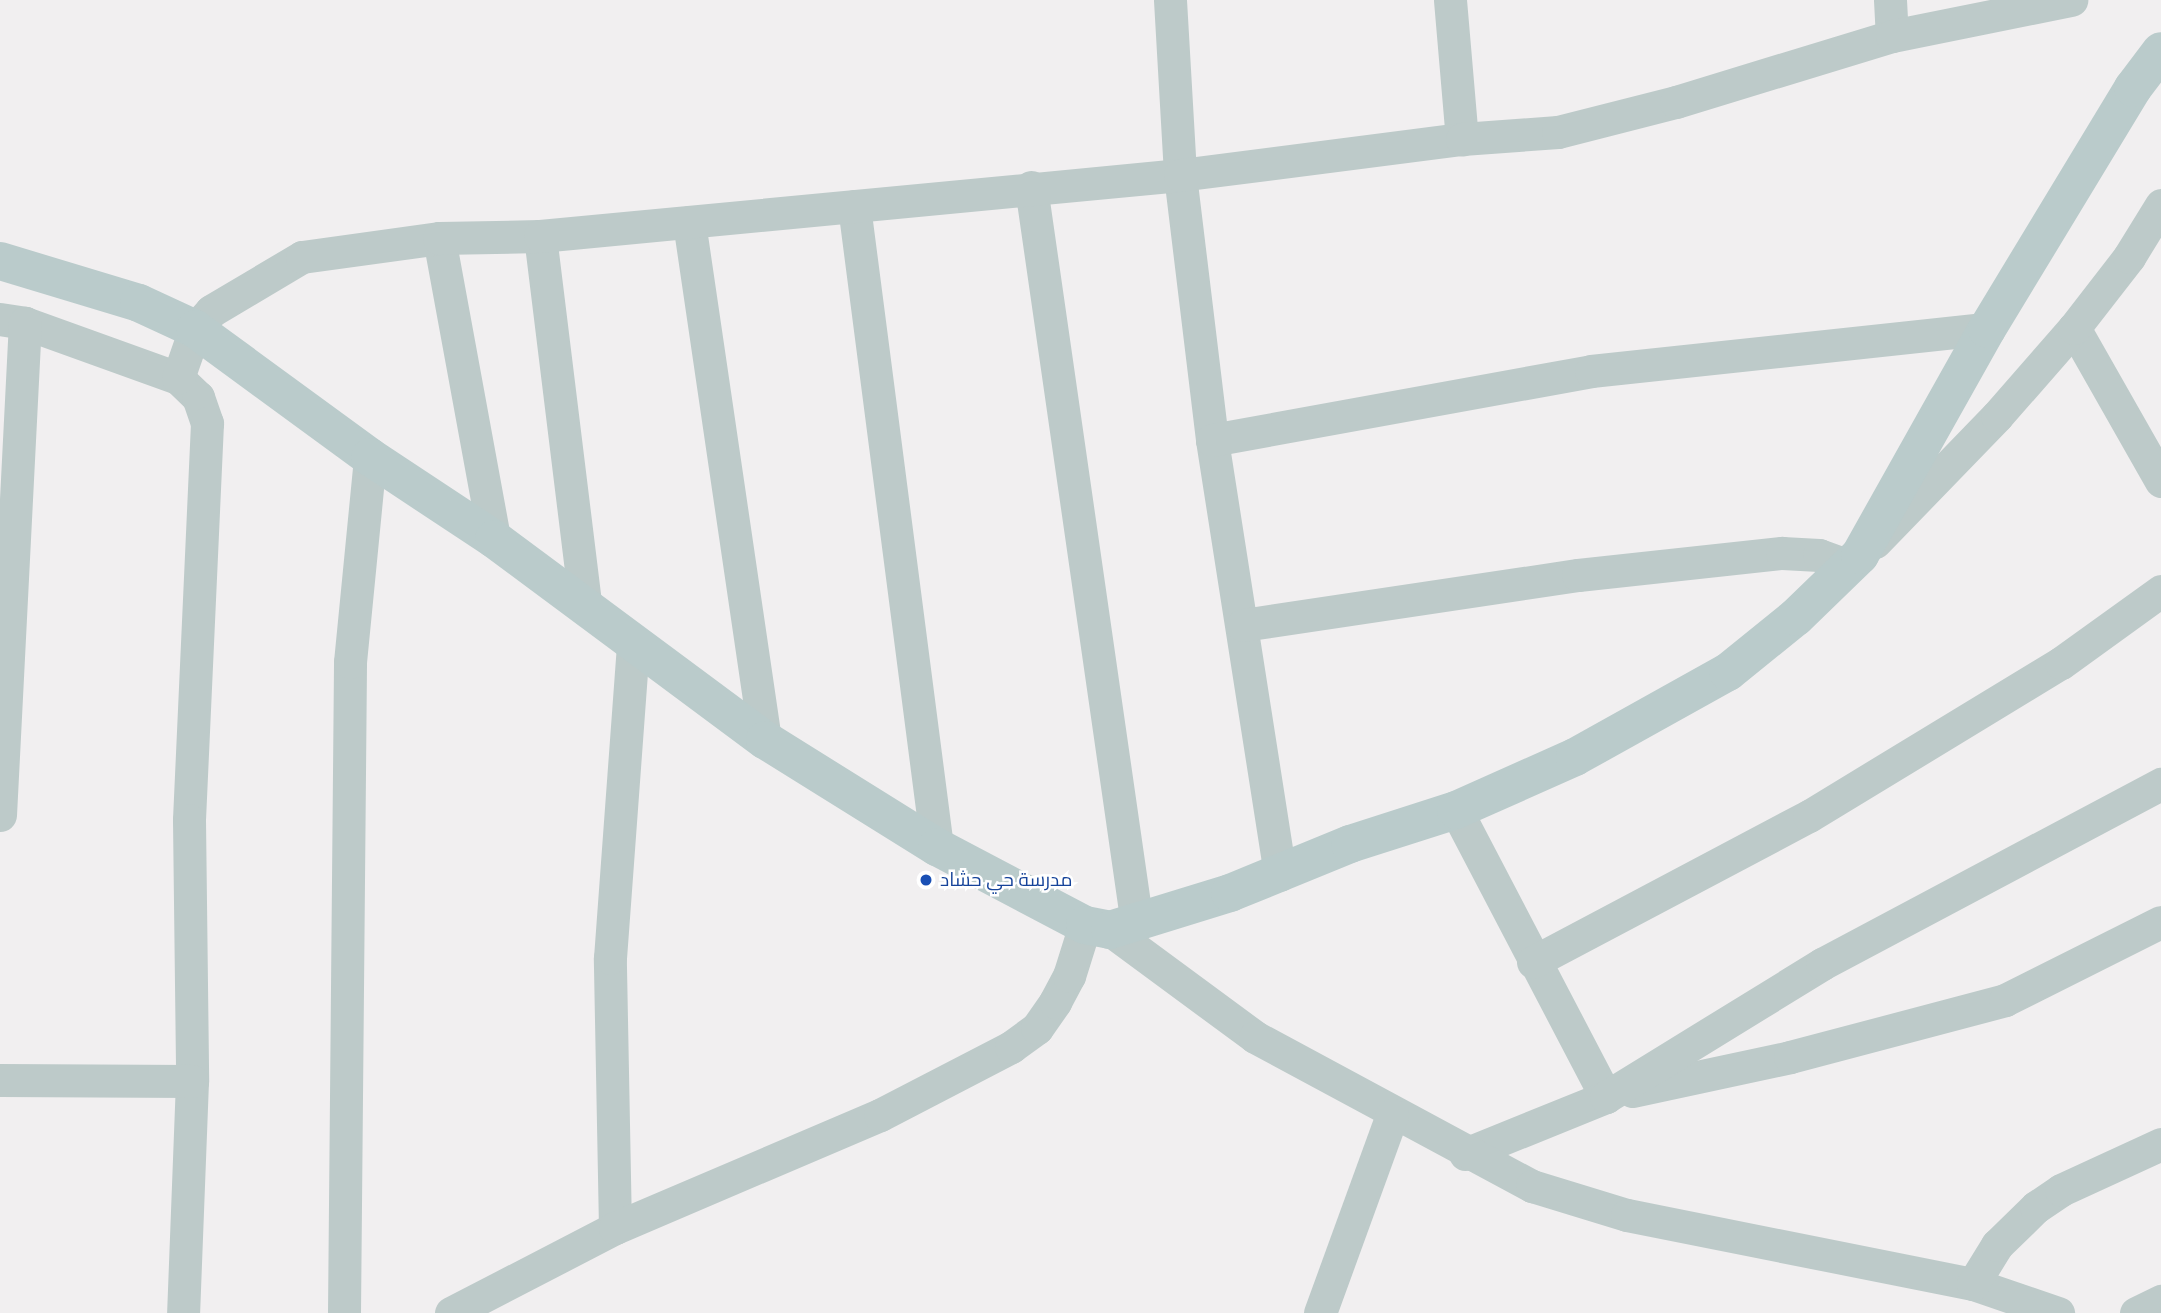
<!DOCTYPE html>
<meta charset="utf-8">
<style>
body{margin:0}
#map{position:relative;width:2161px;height:1313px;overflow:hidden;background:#f1eff0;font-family:Figtree,Cairo,sans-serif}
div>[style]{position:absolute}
.street>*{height:33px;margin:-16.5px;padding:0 16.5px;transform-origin:16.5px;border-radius:16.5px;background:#bdcac9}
.secondary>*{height:38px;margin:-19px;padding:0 19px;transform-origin:19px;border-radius:19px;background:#bacbcb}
.dots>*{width:19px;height:19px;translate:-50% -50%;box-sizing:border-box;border:4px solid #fff;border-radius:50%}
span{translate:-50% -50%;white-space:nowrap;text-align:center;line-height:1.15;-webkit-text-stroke:5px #fff;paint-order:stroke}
.transit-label{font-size:19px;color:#164399}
.left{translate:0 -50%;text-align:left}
</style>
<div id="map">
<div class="street">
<i style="left:1170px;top:0;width:175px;rotate:86.7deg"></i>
<i style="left:1180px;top:175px;width:267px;rotate:83.1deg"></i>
<i style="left:1212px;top:440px;width:440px;rotate:81.1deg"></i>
<i style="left:1450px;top:0;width:140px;rotate:85.1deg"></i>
<i style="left:1890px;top:0;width:36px;rotate:87deg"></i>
<i style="left:1031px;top:187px;width:745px;rotate:81.82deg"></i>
<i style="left:854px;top:206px;width:646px;rotate:82.62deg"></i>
<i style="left:689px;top:222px;width:524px;rotate:81.65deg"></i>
<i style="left:540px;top:236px;width:376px;rotate:83deg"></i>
<i style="left:439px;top:238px;width:306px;rotate:79.6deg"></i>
<i style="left:0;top:319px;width:25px;rotate:9deg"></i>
<i style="left:25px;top:323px;width:163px;rotate:19.8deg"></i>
<i style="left:178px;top:378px;width:28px;rotate:44deg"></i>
<i style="left:198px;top:397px;width:28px;rotate:71deg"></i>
<i style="left:207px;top:423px;width:397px;rotate:92.6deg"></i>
<i style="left:189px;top:820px;width:261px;rotate:89.3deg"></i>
<i style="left:192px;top:1081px;width:232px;rotate:92.2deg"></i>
<i style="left:2074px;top:328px;width:176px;rotate:60.4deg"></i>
<i style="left:178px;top:378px;width:52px;rotate:-70.9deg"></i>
<i style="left:195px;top:329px;width:24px;rotate:-48deg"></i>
<i style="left:211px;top:311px;width:106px;rotate:-30.7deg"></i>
<i style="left:302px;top:257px;width:138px;rotate:-7.9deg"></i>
<i style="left:439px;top:238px;width:101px;rotate:-1.1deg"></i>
<i style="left:540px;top:236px;width:643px;rotate:-5.44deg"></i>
<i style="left:1180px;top:175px;width:284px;rotate:-7.3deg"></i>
<i style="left:1462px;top:139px;width:96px;rotate:-4.2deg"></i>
<i style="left:1558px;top:132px;width:122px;rotate:-14.3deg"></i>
<i style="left:1676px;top:102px;width:226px;rotate:-17deg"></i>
<i style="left:1892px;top:36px;width:183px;rotate:-11.4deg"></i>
<i style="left:1212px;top:440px;width:385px;rotate:-10.3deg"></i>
<i style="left:1591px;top:371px;width:398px;rotate:-6.1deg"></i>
<i style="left:1875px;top:542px;width:175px;rotate:-45.9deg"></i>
<i style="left:1997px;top:416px;width:117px;rotate:-48.8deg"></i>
<i style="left:2074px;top:328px;width:90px;rotate:-52.2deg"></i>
<i style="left:2129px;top:257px;width:61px;rotate:-58.4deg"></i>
<i style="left:1243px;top:625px;width:339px;rotate:-8.5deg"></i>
<i style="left:1578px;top:575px;width:205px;rotate:-6.2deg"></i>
<i style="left:1782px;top:553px;width:37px;rotate:3deg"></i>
<i style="left:1819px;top:555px;width:33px;rotate:20deg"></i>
<i style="left:1456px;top:810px;width:324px;rotate:62.4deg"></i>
<i style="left:1606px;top:1097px;width:152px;rotate:158deg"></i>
<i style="left:0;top:815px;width:493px;rotate:-87.1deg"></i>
<i style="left:1110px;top:930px;width:180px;rotate:36.4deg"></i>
<i style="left:1255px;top:1037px;width:315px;rotate:28.3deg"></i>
<i style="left:1532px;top:1186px;width:99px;rotate:17deg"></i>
<i style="left:1627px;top:1215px;width:353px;rotate:11.3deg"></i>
<i style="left:1973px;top:1284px;width:90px;rotate:18.8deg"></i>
<i style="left:1533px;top:962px;width:312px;rotate:-27.9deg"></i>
<i style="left:1809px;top:816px;width:295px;rotate:-31.3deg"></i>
<i style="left:2061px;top:663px;width:123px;rotate:-35.8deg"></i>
<i style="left:0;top:1080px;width:192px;rotate:0.3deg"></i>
<i style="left:1632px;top:1091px;width:162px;rotate:-12.1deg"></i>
<i style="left:1790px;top:1057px;width:222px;rotate:-14.8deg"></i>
<i style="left:2005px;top:1000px;width:174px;rotate:-26.6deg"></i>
<i style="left:1606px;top:1097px;width:254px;rotate:-31.6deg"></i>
<i style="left:1822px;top:964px;width:384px;rotate:-28deg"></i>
<i style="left:615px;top:1228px;width:270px;rotate:-91.1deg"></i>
<i style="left:610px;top:958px;width:316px;rotate:-85.8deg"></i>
<i style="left:1973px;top:1284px;width:46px;rotate:-58.4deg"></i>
<i style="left:1997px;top:1245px;width:54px;rotate:-44.3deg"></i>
<i style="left:2036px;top:1207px;width:30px;rotate:-34deg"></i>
<i style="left:2061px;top:1190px;width:110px;rotate:-24.7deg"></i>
<i style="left:344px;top:1313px;width:651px;rotate:-89.47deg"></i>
<i style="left:350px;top:662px;width:206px;rotate:-84.4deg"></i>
<i style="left:451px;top:1313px;width:185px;rotate:-27.4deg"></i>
<i style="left:615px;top:1228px;width:288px;rotate:-23.1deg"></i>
<i style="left:880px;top:1115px;width:148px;rotate:-27.4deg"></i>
<i style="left:1011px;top:1047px;width:32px;rotate:-36deg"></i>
<i style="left:1037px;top:1028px;width:32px;rotate:-55deg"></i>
<i style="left:1055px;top:1002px;width:30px;rotate:-62deg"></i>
<i style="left:1069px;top:976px;width:53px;rotate:-72.6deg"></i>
<i style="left:1320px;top:1313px;width:211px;rotate:-70deg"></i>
<i style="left:2136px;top:1313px;width:28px;rotate:-26deg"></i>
</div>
<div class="secondary">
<i style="left:0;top:261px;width:145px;rotate:16.8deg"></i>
<i style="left:139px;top:303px;width:62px;rotate:24.9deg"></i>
<i style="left:195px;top:329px;width:217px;rotate:36.2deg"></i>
<i style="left:370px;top:457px;width:149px;rotate:33.5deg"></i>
<i style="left:494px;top:539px;width:337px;rotate:36.6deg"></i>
<i style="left:765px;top:740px;width:203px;rotate:31.9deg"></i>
<i style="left:937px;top:847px;width:167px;rotate:27.8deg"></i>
<i style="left:1085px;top:925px;width:25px;rotate:11deg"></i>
<i style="left:1110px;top:930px;width:126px;rotate:-17.1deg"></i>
<i style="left:1230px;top:893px;width:130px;rotate:-22.2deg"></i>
<i style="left:1350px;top:844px;width:111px;rotate:-17.8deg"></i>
<i style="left:1456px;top:810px;width:130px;rotate:-24deg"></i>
<i style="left:1575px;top:757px;width:175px;rotate:-29.1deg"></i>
<i style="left:1728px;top:672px;width:87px;rotate:-39deg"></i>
<i style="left:1796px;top:617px;width:89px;rotate:-44.1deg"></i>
<i style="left:1860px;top:555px;width:259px;rotate:-60.7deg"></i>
<i style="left:1987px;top:329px;width:282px;rotate:-58.8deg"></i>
<i style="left:2133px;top:88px;width:46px;rotate:-52.9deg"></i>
</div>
<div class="dots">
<i style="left:926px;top:880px;background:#1a4fb4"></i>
</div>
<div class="transit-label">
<span class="left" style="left:940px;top:880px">مدرسة حي حشاد</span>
</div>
</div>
